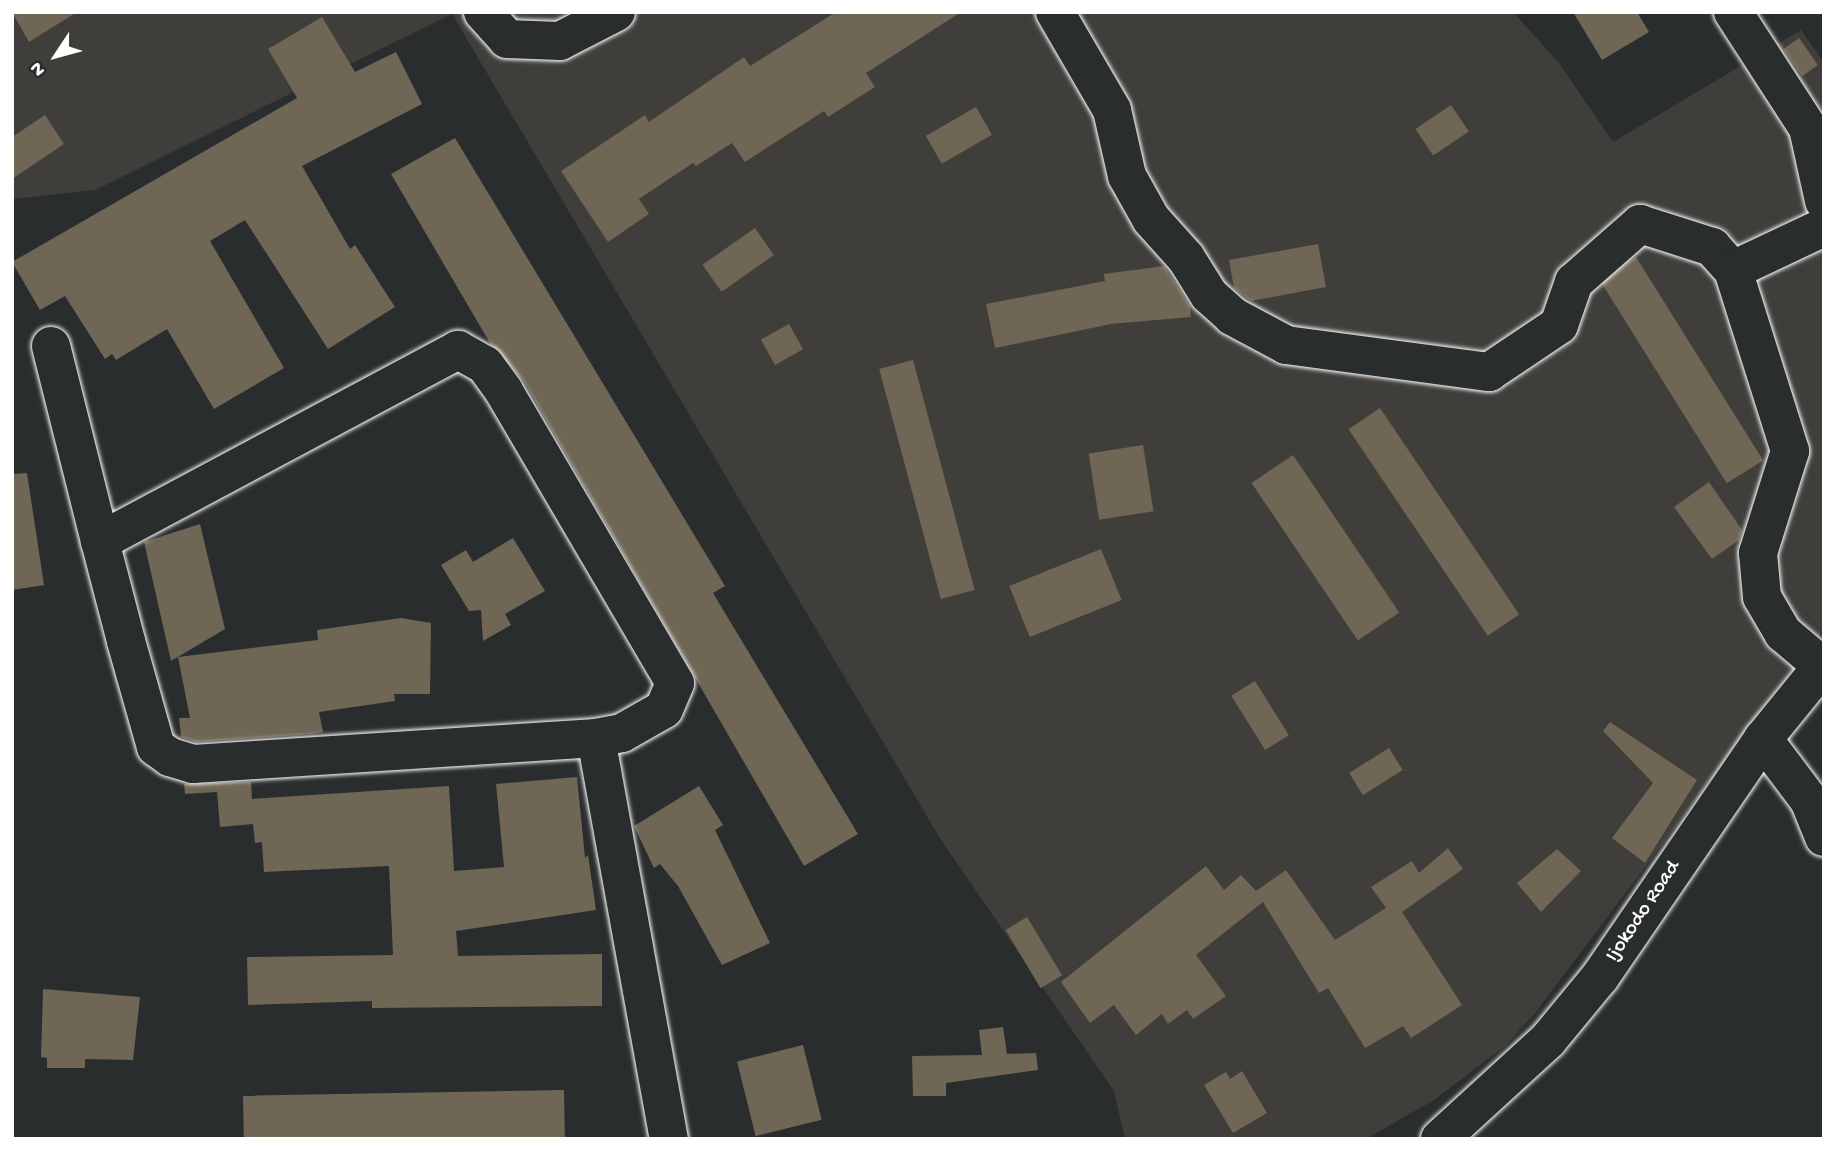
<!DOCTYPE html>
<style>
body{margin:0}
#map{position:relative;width:1836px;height:1151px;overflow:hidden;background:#2a2d2e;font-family:"Gochi Hand",sans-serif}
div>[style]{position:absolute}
.built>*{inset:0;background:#3f3e3a}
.building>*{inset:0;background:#6f6656;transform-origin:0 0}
.roads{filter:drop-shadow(0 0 2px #fff) drop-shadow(0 0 2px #fff)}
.minor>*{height:38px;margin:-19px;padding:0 19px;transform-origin:19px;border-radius:19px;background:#2a2d2e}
.major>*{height:38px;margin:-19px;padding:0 19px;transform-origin:19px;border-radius:19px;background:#2a2d2e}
span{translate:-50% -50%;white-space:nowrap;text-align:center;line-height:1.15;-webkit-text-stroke:6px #2a2d2e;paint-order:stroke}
.street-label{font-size:21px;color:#fff}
.frame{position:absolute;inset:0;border:14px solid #fff;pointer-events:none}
.north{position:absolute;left:21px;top:21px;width:70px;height:70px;-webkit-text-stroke:5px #2a2d2e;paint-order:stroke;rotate:234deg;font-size:19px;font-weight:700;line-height:28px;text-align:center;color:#fff}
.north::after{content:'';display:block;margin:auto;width:24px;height:32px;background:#fff;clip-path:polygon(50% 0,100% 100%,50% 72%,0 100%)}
</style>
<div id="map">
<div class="built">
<i style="clip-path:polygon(12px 12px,1513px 12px,1559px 63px,1613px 142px,1801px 30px,1824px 63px,1824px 629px,1536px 1012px,1505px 1046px,1434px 1100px,1366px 1139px,1125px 1139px,1114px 1091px,941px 840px,452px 14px,95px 190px,12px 199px)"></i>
</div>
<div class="building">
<i style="clip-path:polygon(12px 12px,77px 12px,29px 42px)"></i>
<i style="clip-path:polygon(836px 12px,961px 12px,866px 73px,875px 87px,828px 117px,824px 111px,745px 162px,732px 143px,696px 166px,693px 163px,639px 199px,649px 214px,608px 242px,561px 171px,645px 115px,649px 122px,744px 57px,750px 66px)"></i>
<i style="clip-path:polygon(1573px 12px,1637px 12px,1649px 32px,1602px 60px)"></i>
<i style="clip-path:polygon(322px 17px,355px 72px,396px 52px,422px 104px,302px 166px,350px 249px,355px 245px,395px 307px,328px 349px,245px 220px,210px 241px,284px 368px,214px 409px,167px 329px,116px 360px,112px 354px,105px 359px,65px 296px,40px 310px,12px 262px,297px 98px,268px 49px)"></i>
<i style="left:1799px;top:38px;width:33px;height:19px;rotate:55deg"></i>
<i style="left:1451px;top:105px;width:32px;height:43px;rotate:56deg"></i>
<i style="left:976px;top:107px;width:32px;height:58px;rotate:60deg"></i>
<i style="clip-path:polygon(45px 115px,64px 144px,12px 179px,12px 137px)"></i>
<i style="clip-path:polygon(455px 138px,725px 586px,713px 593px,858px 834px,804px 866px,523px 380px,490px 343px,391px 174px)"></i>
<i style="left:755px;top:228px;width:33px;height:64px;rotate:55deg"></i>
<i style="clip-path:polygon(1318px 244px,1326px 287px,1251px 301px,1234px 288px,1229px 260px)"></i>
<i style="left:1636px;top:257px;width:240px;height:43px;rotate:58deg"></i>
<i style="clip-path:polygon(1164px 266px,1190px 306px,1191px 317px,1111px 324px,995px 348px,986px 304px,1105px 281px,1104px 274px)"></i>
<i style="left:789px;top:324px;width:29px;height:32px;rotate:61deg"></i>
<i style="left:913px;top:360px;width:238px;height:35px;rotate:75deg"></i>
<i style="left:1380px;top:408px;width:249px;height:38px;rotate:56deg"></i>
<i style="left:1143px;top:445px;width:67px;height:55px;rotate:81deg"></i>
<i style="left:1293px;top:455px;width:190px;height:50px;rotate:56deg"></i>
<i style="clip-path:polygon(27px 473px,44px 585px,12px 590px,12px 474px)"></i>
<i style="clip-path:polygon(1709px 482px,1742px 530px,1739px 540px,1712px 559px,1674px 507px)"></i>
<i style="clip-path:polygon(200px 524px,225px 629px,171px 661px,144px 542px)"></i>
<i style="clip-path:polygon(513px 538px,545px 591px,505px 614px,511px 625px,483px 641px,481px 610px,469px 611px,441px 565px,466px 550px,473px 562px)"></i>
<i style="left:1101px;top:549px;width:55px;height:99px;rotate:68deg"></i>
<i style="clip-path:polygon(401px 618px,431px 623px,430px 694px,394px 694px,395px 701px,319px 712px,323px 732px,312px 734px,196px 742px,181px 737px,179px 718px,190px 718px,178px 657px,318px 640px,317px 630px)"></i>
<i style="left:1255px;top:681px;width:64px;height:28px;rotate:58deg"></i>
<i style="clip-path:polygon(1610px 722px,1697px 780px,1645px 863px,1612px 838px,1653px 783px,1603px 731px)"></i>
<i style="left:1389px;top:748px;width:26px;height:47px;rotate:58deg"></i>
<i style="clip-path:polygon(577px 777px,585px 858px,588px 855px,596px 910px,456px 931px,458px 956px,602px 954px,602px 1006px,372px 1008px,372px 1001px,248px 1005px,247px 957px,393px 955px,389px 866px,264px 872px,262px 842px,255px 843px,253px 824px,220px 827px,217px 792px,185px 794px,184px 784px,251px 782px,252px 799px,449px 786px,454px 871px,504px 867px,496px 784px)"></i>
<i style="clip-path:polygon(699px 786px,723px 825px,715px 830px,770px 943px,722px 965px,678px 886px,660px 864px,654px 868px,634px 826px)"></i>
<i style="clip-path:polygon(1448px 848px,1463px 869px,1402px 912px,1462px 1005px,1411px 1038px,1403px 1026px,1365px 1048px,1328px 988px,1319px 993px,1263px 902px,1196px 955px,1226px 996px,1193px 1019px,1187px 1010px,1168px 1024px,1162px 1014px,1136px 1035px,1114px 1005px,1090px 1023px,1061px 982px,1206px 866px,1224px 890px,1241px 875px,1256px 891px,1286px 870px,1335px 940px,1386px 908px,1371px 887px,1412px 861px,1419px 873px)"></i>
<i style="clip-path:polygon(1557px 849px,1581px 871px,1541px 912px,1517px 883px)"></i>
<i style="left:1027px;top:917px;width:68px;height:25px;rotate:59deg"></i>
<i style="clip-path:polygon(43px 989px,140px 997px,133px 1060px,85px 1059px,85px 1068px,47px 1068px,47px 1058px,41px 1057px)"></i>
<i style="clip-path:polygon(1003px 1027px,1007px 1054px,1036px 1053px,1038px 1070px,946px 1083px,946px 1096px,913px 1096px,912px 1056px,982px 1055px,979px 1030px)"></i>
<i style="left:803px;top:1045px;width:77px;height:68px;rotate:76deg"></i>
<i style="clip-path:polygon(1242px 1071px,1267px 1113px,1233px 1133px,1204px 1085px,1226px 1072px,1230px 1079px)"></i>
<i style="left:564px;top:1090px;width:49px;height:321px;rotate:89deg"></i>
</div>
<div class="roads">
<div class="minor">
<i style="left:483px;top:12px;width:36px;rotate:48deg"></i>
<i style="left:507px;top:39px;width:53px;rotate:2.2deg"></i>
<i style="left:560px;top:41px;width:63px;rotate:-27.4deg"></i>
<i style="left:1055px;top:12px;width:113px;rotate:59.8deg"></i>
<i style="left:1112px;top:110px;width:68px;rotate:77.2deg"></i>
<i style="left:1127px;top:176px;width:49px;rotate:60.8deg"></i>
<i style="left:1151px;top:219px;width:52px;rotate:48.1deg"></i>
<i style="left:1186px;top:258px;width:44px;rotate:58.1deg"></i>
<i style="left:1209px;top:295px;width:31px;rotate:42deg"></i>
<i style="left:1232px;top:316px;width:61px;rotate:28.2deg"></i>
<i style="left:1286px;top:345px;width:205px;rotate:7.6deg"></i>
<i style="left:1489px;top:372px;width:84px;rotate:-33.9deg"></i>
<i style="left:1559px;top:325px;width:46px;rotate:-70.8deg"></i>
<i style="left:1574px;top:282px;width:88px;rotate:-41.3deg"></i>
<i style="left:1640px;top:224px;width:76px;rotate:17.7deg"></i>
<i style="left:1712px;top:247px;width:31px;rotate:48deg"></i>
<i style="left:1733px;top:270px;width:101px;rotate:-25.3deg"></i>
<i style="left:1733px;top:12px;width:138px;rotate:57.1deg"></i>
<i style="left:1808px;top:128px;width:75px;rotate:77.6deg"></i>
<i style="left:1733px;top:270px;width:190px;rotate:72.5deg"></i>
<i style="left:1790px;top:451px;width:107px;rotate:107.4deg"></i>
<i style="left:1758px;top:553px;width:44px;rotate:84.8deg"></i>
<i style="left:1762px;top:597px;width:42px;rotate:59.7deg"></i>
<i style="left:1783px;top:633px;width:51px;rotate:40.2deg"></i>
<i style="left:51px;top:346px;width:201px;rotate:75.9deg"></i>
<i style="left:100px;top:541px;width:103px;rotate:75.4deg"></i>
<i style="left:126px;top:641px;width:110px;rotate:74.2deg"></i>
<i style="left:156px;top:747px;width:17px;rotate:36deg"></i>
<i style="left:170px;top:757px;width:24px;rotate:17deg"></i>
<i style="left:193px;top:764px;width:404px;rotate:-3.7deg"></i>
<i style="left:596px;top:738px;width:26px;rotate:-11deg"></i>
<i style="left:622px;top:733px;width:48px;rotate:-29.7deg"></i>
<i style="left:664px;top:709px;width:28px;rotate:-67deg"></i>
<i style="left:675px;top:683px;width:338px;rotate:-120.4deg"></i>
<i style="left:504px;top:391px;width:32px;rotate:-126deg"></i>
<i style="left:485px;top:365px;width:31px;rotate:-151deg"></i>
<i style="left:458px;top:350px;width:406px;rotate:151.9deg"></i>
<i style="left:596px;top:738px;width:408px;rotate:79.7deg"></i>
<i style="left:1763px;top:739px;width:76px;rotate:53deg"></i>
<i style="left:1809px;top:800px;width:40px;rotate:68deg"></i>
</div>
<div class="major">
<i style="left:1440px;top:1139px;width:147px;rotate:-42.5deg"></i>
<i style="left:1548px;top:1040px;width:82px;rotate:-50.5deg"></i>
<i style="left:1600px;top:977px;width:288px;rotate:-55.6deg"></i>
<i style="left:1763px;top:739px;width:97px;rotate:-50.9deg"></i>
</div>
</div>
<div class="street-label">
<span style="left:1644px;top:912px;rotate:-56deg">Ijokodo Road</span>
</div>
<div class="frame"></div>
<div class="north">N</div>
</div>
